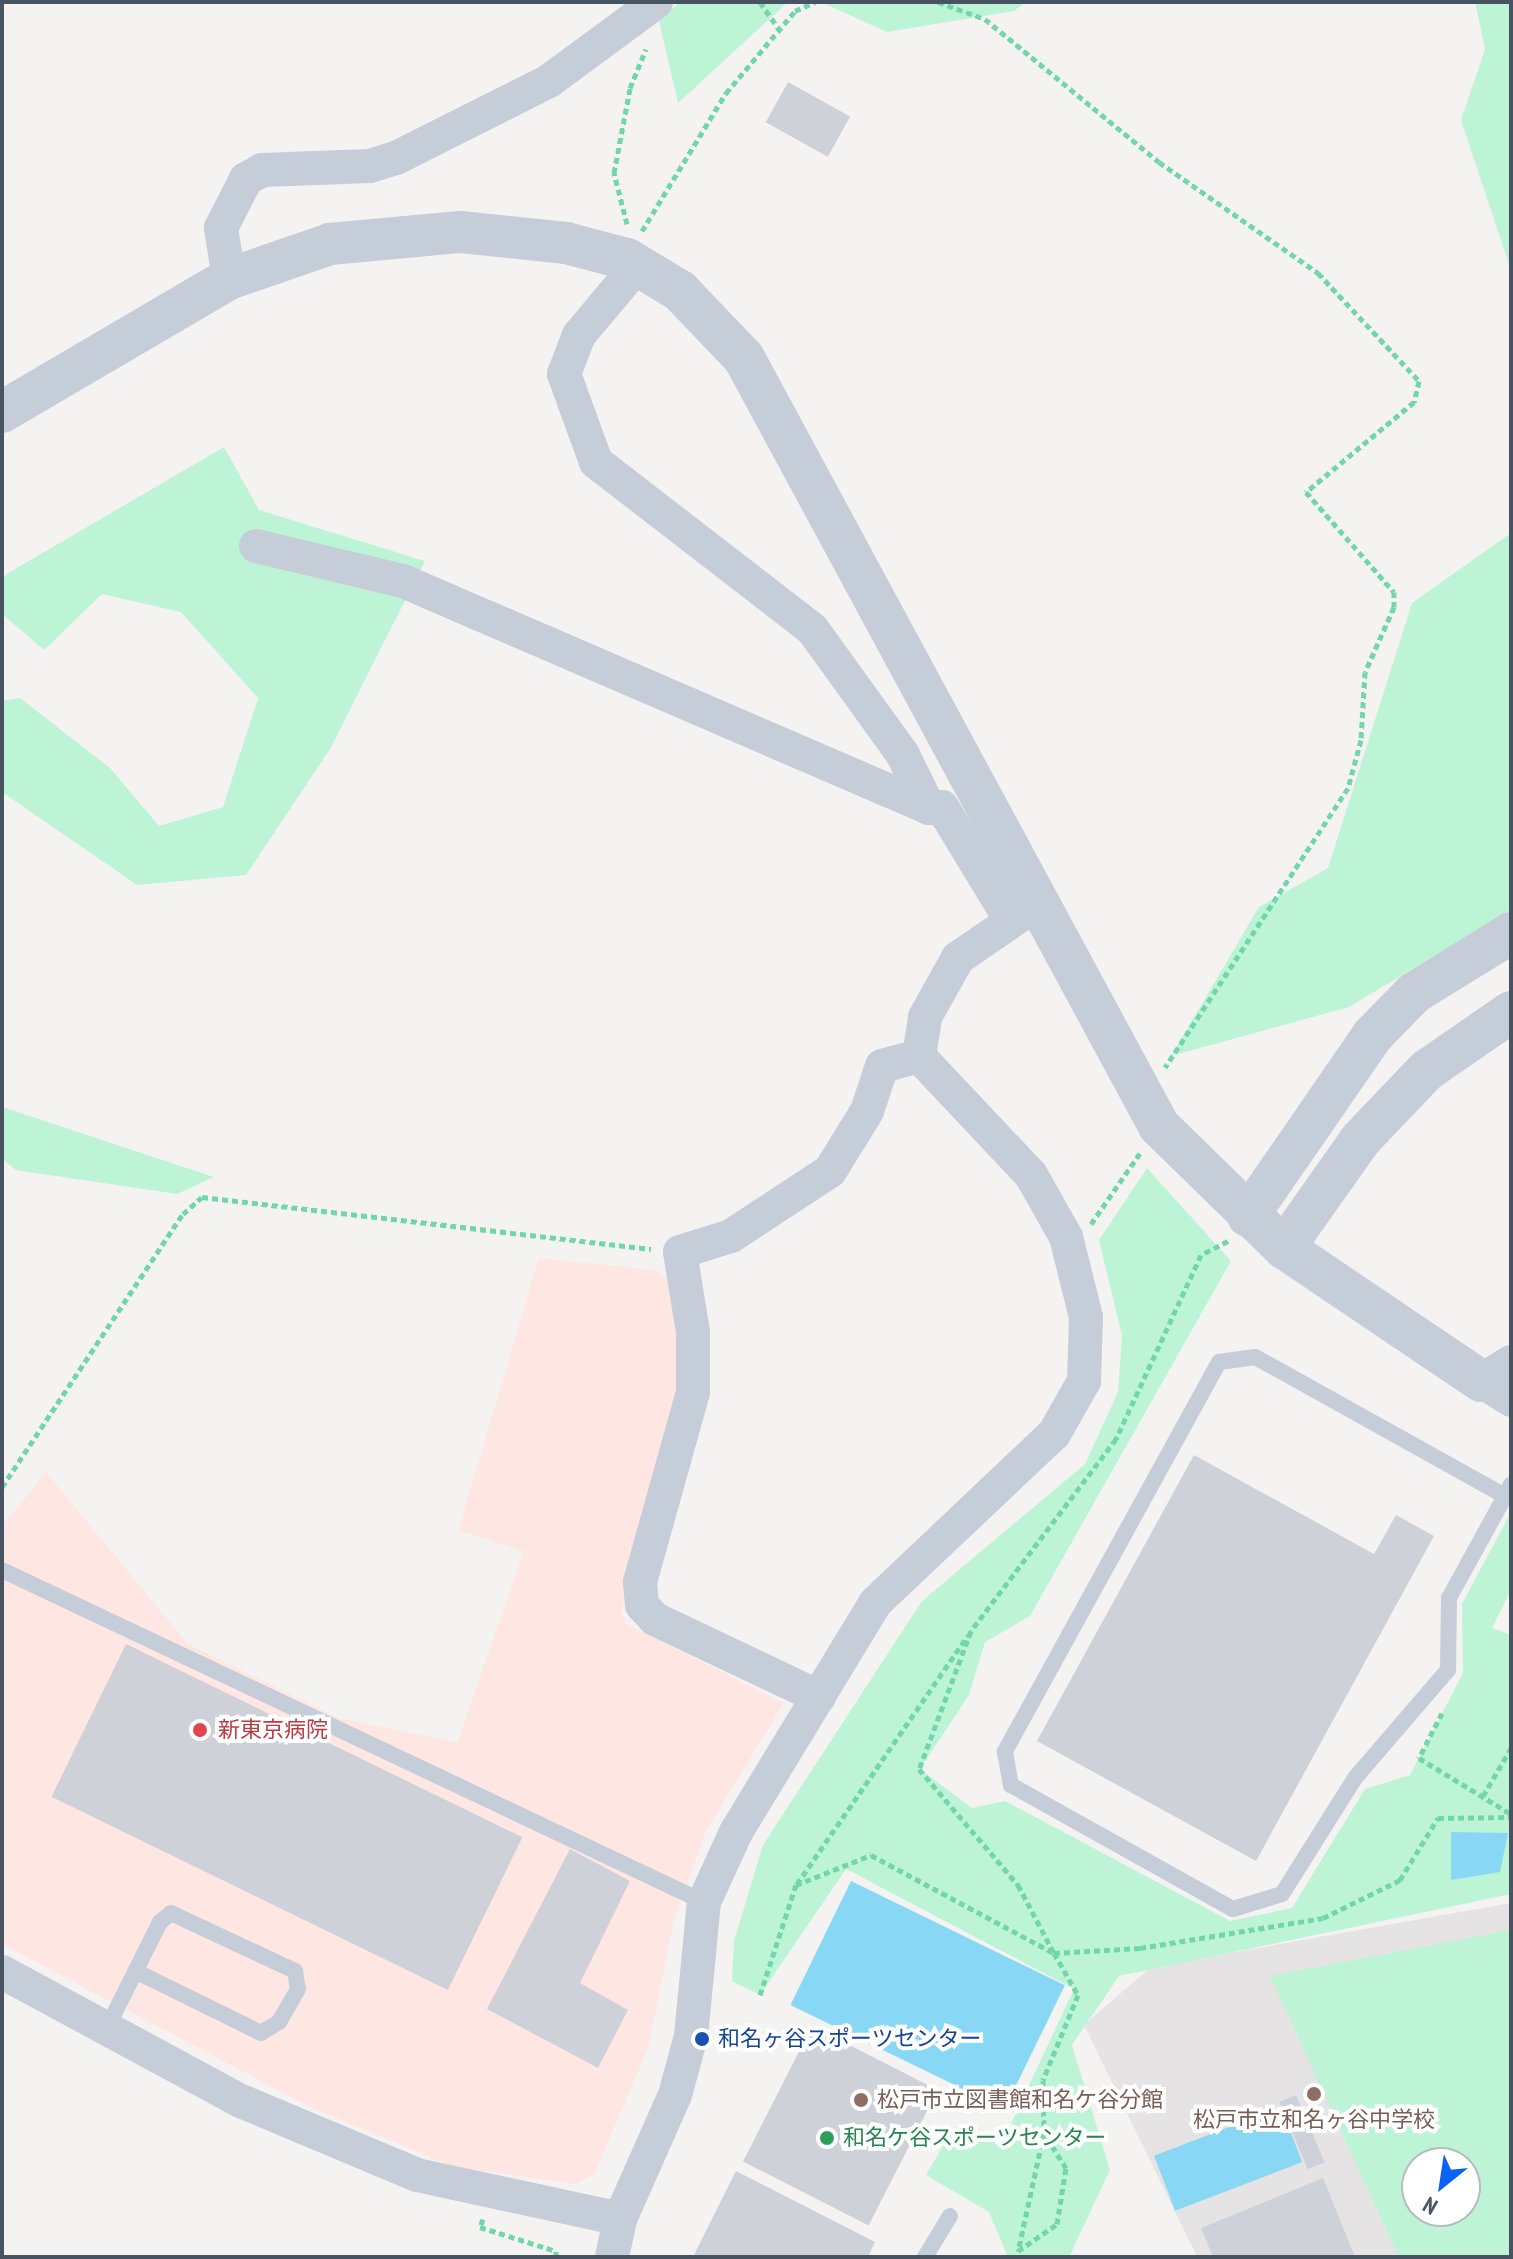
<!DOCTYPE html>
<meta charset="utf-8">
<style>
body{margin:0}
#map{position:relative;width:1513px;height:2259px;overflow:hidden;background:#f5f2f2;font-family:"PT Sans Narrow","Noto Sans JP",sans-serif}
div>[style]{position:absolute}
.education>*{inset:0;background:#e6e3e4}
.medical>*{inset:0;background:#fee7e3}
.green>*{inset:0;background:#bef4d6}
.water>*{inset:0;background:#88d8f5;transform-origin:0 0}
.building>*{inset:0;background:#ced1d8;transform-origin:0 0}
.path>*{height:5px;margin-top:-2.5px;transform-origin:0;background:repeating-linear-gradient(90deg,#72d6ab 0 6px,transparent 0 10px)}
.service>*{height:16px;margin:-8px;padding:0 8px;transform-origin:8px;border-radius:8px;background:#c5cdd8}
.minor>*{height:34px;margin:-17px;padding:0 17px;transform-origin:17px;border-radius:17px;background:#c5cdd8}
.tertiary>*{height:42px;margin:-21px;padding:0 21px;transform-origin:21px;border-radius:21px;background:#c5cdd8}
.dots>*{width:22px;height:22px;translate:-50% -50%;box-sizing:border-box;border:4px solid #fff;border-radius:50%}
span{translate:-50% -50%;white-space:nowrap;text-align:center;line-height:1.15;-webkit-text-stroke:8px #fff;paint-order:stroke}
.health-label{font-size:22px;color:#be3a42}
.left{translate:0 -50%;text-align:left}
.transit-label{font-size:22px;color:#164399}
.education-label{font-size:22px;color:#785e54}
.leisure-label{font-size:22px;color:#27864d}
.frame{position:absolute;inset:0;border:4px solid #485462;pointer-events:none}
.north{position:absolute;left:1401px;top:2147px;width:80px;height:80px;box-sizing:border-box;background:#fff;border:2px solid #b6bbc0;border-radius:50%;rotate:210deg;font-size:22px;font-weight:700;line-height:32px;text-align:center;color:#485462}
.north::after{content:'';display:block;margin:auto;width:28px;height:36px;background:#0963f8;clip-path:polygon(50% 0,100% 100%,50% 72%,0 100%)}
</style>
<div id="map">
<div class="education">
<i style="clip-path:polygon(evenodd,1511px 1903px,1511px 2257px,1197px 2257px,1084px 2025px,1151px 1967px,1511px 1903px,1417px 2163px,1465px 2163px,1465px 2211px,1417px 2211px,1417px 2163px)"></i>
</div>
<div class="medical">
<i style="clip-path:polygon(539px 1258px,654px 1270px,673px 1283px,683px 1399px,621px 1612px,625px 1623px,784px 1703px,706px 1831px,674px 1920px,649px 2046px,594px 2175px,576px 2184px,454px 2167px,306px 2105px,2px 1944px,2px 1526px,46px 1472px,188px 1644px,338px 1718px,458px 1742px,523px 1551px,458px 1530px)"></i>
</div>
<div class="green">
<i style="clip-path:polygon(680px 2px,788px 2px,678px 103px,659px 21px)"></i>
<i style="clip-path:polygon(821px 2px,1026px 2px,1014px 11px,887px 32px)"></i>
<i style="clip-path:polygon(1475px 2px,1511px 2px,1511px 270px,1461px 120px,1485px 49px)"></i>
<i style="clip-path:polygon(224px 447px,259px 510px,425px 561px,330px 749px,246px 875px,137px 885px,2px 792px,2px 701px,20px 698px,110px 768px,159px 826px,223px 807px,258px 698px,181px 612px,102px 594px,44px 650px,2px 614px,2px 585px,5px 575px)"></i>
<i style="clip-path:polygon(1511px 533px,1511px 910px,1349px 1007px,1171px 1056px,1259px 907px,1328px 868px,1412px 603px)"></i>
<i style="clip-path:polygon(2px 1107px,214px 1177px,177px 1194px,15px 1170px,2px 1158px)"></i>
<i style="clip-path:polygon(1147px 1168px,1231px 1261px,1030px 1616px,985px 1642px,969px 1695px,920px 1769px,972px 1808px,1005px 1801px,1230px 1921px,1292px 1908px,1365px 1789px,1410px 1775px,1463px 1673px,1462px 1604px,1511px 1512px,1511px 1590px,1492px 1628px,1511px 1635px,1511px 1894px,1119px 1976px,1072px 2045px,1110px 2170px,1069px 2257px,1008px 2257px,989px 2212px,926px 2175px,954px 2127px,1001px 2145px,1074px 1989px,846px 1869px,760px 1995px,732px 1981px,734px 1941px,763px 1845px,922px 1601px,1085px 1464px,1118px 1392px,1122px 1336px,1099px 1240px)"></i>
<i style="clip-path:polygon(evenodd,1511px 1930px,1511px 2257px,1399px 2257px,1270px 1976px,1511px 1930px,1465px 2163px,1465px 2211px,1417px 2211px,1417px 2163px,1465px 2163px)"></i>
</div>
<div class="water">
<i style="clip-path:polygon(1451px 1832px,1508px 1833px,1500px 1872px,1451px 1880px)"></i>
<i style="left:851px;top:1881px;width:238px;height:138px;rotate:26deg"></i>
<i style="left:1281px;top:2107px;width:59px;height:136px;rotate:69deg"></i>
</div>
<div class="building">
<i style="left:788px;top:82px;width:71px;height:46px;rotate:29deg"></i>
<i style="clip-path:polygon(1194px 1455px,1374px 1554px,1396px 1515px,1434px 1536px,1256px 1861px,1037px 1741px)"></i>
<i style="left:126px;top:1644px;width:441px;height:170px;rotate:26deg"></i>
<i style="clip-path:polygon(570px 1849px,630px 1881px,580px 1983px,628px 2010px,598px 2068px,487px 2009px)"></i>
<i style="left:812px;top:2026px;width:141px;height:152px;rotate:27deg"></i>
<i style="left:1296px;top:2095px;width:73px;height:18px;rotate:67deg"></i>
<i style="clip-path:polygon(736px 2171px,875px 2242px,868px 2257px,693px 2257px)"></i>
<i style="clip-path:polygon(1323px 2178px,1355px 2257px,1213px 2257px,1201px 2228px)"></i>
</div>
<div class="path">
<i style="left:760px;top:2px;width:33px;rotate:55deg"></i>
<i style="left:938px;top:2px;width:50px;rotate:19.9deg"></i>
<i style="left:985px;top:19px;width:225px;rotate:39.4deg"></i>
<i style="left:1159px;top:162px;width:194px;rotate:34.9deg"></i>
<i style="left:1318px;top:273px;width:148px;rotate:46.9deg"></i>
<i style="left:1419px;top:381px;width:22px;rotate:103deg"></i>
<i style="left:1414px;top:402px;width:141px;rotate:140.2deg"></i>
<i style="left:1306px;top:492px;width:133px;rotate:48.7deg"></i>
<i style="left:1394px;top:592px;width:15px;rotate:90deg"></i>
<i style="left:1394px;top:607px;width:71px;rotate:114deg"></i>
<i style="left:1365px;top:672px;width:68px;rotate:93.4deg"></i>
<i style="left:1361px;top:740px;width:50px;rotate:105.2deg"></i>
<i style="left:1348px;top:788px;width:334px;rotate:123.2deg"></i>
<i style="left:627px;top:224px;width:53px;rotate:-104.3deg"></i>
<i style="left:614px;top:173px;width:86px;rotate:-79.3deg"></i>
<i style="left:630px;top:88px;width:42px;rotate:-67.7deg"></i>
<i style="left:642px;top:231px;width:162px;rotate:-58.7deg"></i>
<i style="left:726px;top:93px;width:107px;rotate:-49.9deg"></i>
<i style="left:795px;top:11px;width:22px;rotate:-24deg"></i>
<i style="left:1091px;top:1224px;width:86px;rotate:-55.4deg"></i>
<i style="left:1228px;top:1241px;width:30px;rotate:153deg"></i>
<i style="left:1201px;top:1255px;width:203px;rotate:114.8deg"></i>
<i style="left:1116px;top:1439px;width:241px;rotate:127.1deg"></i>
<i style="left:971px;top:1631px;width:147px;rotate:110.6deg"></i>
<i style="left:919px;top:1769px;width:153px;rotate:49.5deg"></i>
<i style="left:1018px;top:1885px;width:77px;rotate:62.1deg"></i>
<i style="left:1054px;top:1953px;width:86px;rotate:-3.3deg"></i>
<i style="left:1140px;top:1948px;width:185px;rotate:-9.3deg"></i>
<i style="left:1323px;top:1918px;width:86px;rotate:-26.3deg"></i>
<i style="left:1400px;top:1880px;width:73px;rotate:-58.5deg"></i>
<i style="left:1438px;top:1818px;width:73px;rotate:-0.8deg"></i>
<i style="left:2px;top:1487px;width:328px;rotate:-56.5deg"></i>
<i style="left:183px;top:1214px;width:25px;rotate:-42deg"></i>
<i style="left:202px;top:1197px;width:452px;rotate:6.6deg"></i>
<i style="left:1442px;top:1713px;width:51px;rotate:117.1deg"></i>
<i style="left:1419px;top:1758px;width:108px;rotate:31.3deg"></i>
<i style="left:1483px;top:1796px;width:56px;rotate:-59.7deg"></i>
<i style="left:797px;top:1884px;width:302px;rotate:-55.5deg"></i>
<i style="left:760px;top:1995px;width:116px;rotate:-71.9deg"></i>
<i style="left:796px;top:1885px;width:81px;rotate:-21.8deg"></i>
<i style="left:871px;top:1855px;width:208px;rotate:28.2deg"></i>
<i style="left:1054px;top:1953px;width:48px;rotate:60.3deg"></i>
<i style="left:1078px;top:1995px;width:92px;rotate:112.4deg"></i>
<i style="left:1043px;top:2080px;width:53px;rotate:88.9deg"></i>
<i style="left:1044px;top:2133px;width:121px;rotate:102.4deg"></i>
<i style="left:1018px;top:2251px;width:47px;rotate:-34.7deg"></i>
<i style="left:1057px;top:2224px;width:57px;rotate:-80.9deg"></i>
<i style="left:1066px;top:2168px;width:41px;rotate:-122.2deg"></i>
<i style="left:483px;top:2219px;width:9px;rotate:111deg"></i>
<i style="left:480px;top:2227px;width:80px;rotate:17.5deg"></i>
<i style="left:556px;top:2251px;width:6px;rotate:90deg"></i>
</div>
<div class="service">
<i style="left:1505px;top:1496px;width:286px;rotate:-150.9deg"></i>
<i style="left:1255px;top:1357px;width:36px;rotate:172deg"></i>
<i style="left:1219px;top:1362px;width:445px;rotate:118.8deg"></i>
<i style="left:1005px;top:1752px;width:34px;rotate:80deg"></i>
<i style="left:1011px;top:1785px;width:254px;rotate:29.2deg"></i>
<i style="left:1233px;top:1909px;width:51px;rotate:-17deg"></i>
<i style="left:1282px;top:1894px;width:137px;rotate:-57.8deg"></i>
<i style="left:1355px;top:1778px;width:143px;rotate:-49.3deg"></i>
<i style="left:1448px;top:1670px;width:72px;rotate:-89.2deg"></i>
<i style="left:1449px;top:1598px;width:116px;rotate:-61.2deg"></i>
<i style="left:1505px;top:1496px;width:13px;rotate:-63deg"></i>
<i style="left:2px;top:1570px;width:777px;rotate:25.31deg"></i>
<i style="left:108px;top:2026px;width:116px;rotate:-63.4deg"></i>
<i style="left:160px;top:1922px;width:14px;rotate:-39deg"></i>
<i style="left:171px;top:1913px;width:137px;rotate:25.1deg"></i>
<i style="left:295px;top:1971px;width:18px;rotate:81deg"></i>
<i style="left:298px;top:1989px;width:38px;rotate:120deg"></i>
<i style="left:279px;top:2022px;width:21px;rotate:149deg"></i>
<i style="left:261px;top:2033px;width:140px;rotate:-153.8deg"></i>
<i style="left:925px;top:2257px;width:48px;rotate:-58.6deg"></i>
</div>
<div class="minor">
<i style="left:627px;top:259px;width:19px;rotate:90deg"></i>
<i style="left:627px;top:278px;width:75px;rotate:130.1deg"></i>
<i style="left:579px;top:335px;width:42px;rotate:111deg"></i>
<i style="left:564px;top:374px;width:94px;rotate:70deg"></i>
<i style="left:596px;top:462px;width:274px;rotate:37.7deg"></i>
<i style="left:813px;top:630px;width:154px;rotate:54.2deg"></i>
<i style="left:903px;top:755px;width:59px;rotate:63.9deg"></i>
<i style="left:929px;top:808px;width:13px;rotate:-4deg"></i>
<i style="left:942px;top:807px;width:131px;rotate:58.7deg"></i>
<i style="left:229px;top:279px;width:52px;rotate:-98.9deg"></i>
<i style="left:221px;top:228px;width:55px;rotate:-63deg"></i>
<i style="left:246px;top:179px;width:18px;rotate:-29deg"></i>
<i style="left:262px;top:170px;width:108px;rotate:-2.1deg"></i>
<i style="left:370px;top:166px;width:27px;rotate:-17deg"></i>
<i style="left:396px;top:158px;width:171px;rotate:-26.7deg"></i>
<i style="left:549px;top:81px;width:133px;rotate:-36.4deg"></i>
<i style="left:256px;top:546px;width:151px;rotate:13.4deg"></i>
<i style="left:403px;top:581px;width:573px;rotate:23.34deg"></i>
<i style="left:1511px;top:1362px;width:36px;rotate:148deg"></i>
<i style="left:1481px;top:1381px;width:36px;rotate:32deg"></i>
<i style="left:819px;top:1697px;width:182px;rotate:-154.6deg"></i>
<i style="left:655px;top:1619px;width:19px;rotate:-133deg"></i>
<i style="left:642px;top:1605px;width:23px;rotate:-95deg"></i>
<i style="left:640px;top:1582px;width:197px;rotate:-74.4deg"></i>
<i style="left:693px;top:1392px;width:60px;rotate:-90deg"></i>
<i style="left:693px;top:1332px;width:81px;rotate:-99.2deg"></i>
<i style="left:680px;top:1252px;width:53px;rotate:-17.4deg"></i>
<i style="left:731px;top:1236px;width:118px;rotate:-33.3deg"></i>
<i style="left:830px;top:1171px;width:70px;rotate:-58.3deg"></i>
<i style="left:867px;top:1111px;width:47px;rotate:-71.6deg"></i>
<i style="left:882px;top:1066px;width:38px;rotate:-15deg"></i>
<i style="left:2px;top:1972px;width:272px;rotate:28.4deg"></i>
<i style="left:241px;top:2101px;width:191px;rotate:22.8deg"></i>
<i style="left:417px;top:2175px;width:208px;rotate:12.2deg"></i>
<i style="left:612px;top:2257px;width:39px;rotate:-78deg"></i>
<i style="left:620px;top:2219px;width:136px;rotate:-66.1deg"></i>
<i style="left:675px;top:2095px;width:61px;rotate:-74.8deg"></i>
<i style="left:691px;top:2036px;width:135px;rotate:-84.5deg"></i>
<i style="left:704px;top:1902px;width:77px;rotate:-65.4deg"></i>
<i style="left:736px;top:1832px;width:268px;rotate:-58.7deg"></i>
<i style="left:875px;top:1603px;width:246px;rotate:-43.4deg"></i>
<i style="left:1054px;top:1434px;width:61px;rotate:-60.5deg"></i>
<i style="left:1084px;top:1381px;width:64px;rotate:-88.2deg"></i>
<i style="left:1086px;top:1317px;width:82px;rotate:-104deg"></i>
<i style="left:1066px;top:1237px;width:71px;rotate:-119.4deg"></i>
<i style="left:1031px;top:1175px;width:163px;rotate:-133.3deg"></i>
<i style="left:919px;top:1056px;width:39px;rotate:-81deg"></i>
<i style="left:925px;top:1017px;width:68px;rotate:-60.8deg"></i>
<i style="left:958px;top:958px;width:93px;rotate:-34.5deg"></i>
</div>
<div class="tertiary">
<i style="left:2px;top:412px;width:263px;rotate:-30.4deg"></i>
<i style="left:229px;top:279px;width:107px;rotate:-19.1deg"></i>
<i style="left:330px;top:244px;width:131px;rotate:-5.3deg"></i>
<i style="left:460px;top:232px;width:107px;rotate:5.9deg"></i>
<i style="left:566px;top:243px;width:63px;rotate:14.7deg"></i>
<i style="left:627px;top:259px;width:62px;rotate:31.1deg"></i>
<i style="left:680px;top:291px;width:93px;rotate:46.3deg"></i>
<i style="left:744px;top:358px;width:873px;rotate:61.61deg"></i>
<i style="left:1159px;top:1126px;width:175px;rotate:44.3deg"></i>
<i style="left:1284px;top:1248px;width:238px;rotate:34deg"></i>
<i style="left:1248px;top:1216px;width:219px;rotate:-55.4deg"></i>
<i style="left:1372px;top:1036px;width:60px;rotate:-45.7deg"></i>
<i style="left:1414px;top:993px;width:114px;rotate:-31.7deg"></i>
<i style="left:1284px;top:1248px;width:133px;rotate:-54.8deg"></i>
<i style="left:1361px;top:1139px;width:95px;rotate:-46.3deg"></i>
<i style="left:1427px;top:1070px;width:102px;rotate:-34.6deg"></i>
</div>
<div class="dots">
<i style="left:200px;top:1730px;background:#e0444e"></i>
<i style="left:702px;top:2039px;background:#1a4fb4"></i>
<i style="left:1314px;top:2094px;background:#8d6e63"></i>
<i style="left:861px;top:2100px;background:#8d6e63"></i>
<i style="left:827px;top:2138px;background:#2e9e5b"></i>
</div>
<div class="health-label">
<span class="left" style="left:218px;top:1730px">新東京病院</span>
</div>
<div class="transit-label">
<span class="left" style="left:718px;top:2039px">和名ヶ谷スポーツセンター</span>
</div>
<div class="education-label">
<span class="left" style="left:877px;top:2100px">松戸市立図書館和名ケ谷分館</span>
<span style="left:1314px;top:2120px">松戸市立和名ヶ谷中学校</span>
</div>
<div class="leisure-label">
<span class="left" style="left:843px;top:2138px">和名ケ谷スポーツセンター</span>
</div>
<div class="frame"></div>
<div class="north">N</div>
</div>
